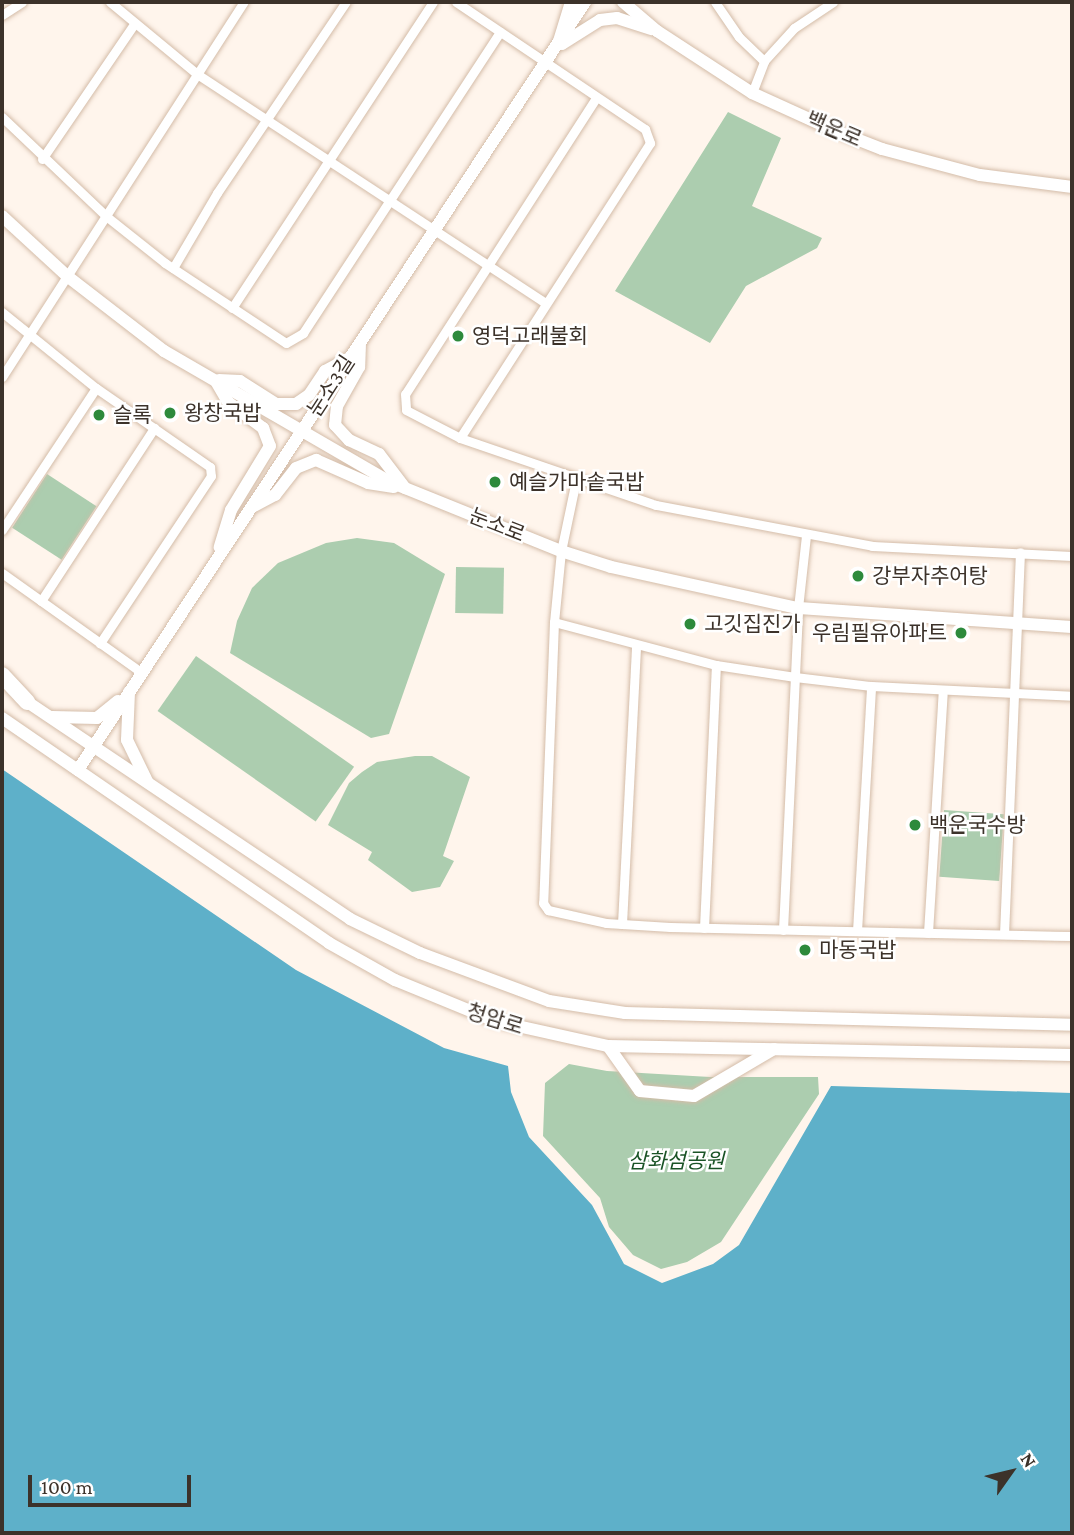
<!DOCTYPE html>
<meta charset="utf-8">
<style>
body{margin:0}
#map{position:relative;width:1074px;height:1535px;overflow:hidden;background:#fff5ec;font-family:"Crimson Pro","Noto Sans KR",serif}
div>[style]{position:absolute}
.green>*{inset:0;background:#accdaf;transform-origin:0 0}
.water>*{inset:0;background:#5eb0c9}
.roads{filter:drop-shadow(0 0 2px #d4bca8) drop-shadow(0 0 2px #d4bca8)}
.street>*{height:9px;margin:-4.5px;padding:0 4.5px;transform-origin:4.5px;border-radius:4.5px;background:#fff}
.secondary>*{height:12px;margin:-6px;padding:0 6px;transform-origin:6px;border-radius:6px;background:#fff}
.highway>*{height:16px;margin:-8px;padding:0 8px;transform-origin:8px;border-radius:8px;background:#fff}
.dots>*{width:19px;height:19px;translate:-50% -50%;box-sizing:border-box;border:4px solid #fff;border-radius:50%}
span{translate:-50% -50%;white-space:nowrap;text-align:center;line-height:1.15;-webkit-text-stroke:5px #fff;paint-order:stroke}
.street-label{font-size:21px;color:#3c322a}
.poi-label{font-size:21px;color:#3c322a}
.left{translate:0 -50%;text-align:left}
.right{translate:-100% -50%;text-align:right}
.park-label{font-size:21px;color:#1a5326;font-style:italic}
.frame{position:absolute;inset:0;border:4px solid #3c322a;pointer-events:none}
.north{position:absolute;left:976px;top:1437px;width:70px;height:70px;-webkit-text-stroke:5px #fff;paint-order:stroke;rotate:56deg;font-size:19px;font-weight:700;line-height:28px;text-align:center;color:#3c322a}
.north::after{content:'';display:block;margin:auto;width:24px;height:32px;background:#3c322a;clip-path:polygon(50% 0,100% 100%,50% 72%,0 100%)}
.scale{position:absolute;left:28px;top:1475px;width:163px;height:32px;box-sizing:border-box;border:4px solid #3c322a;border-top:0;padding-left:9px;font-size:21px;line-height:24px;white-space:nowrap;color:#3c322a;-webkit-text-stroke:5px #fff;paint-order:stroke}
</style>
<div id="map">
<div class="green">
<i style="clip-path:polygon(728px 112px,781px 138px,752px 206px,822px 238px,817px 248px,746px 286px,710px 343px,615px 291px)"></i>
<i style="left:47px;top:474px;width:59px;height:64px;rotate:33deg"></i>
<i style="clip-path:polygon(357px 538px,394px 543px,445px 574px,389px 734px,371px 738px,230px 653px,237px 621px,252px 588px,278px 563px,326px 543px)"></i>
<i style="left:456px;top:567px;width:48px;height:46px;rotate:1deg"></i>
<i style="left:196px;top:656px;width:193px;height:67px;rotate:35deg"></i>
<i style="clip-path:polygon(415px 756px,432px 756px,470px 777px,443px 856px,454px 861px,440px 887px,412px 892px,368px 860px,372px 852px,328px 825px,349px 783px,362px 772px,377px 762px)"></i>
<i style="left:944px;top:810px;width:60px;height:67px;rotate:4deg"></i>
<i style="clip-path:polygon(569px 1064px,607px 1071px,710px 1077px,818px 1077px,819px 1094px,721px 1242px,687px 1262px,661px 1269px,633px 1255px,609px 1227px,600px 1198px,543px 1136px,545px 1083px)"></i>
</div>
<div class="water">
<i style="clip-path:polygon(2px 769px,296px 970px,444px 1048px,508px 1066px,511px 1092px,529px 1137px,592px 1205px,624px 1264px,662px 1283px,713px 1264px,739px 1245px,831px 1086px,1072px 1093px,1072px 1533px,2px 1533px)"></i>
</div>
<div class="roads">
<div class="street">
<i style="left:110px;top:2px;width:113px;rotate:39.6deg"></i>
<i style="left:197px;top:74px;width:417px;rotate:33.3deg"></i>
<i style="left:456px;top:2px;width:228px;rotate:33.9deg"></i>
<i style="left:645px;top:129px;width:15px;rotate:70deg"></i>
<i style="left:650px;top:143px;width:351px;rotate:122.8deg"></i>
<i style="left:715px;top:2px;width:42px;rotate:55.6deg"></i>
<i style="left:739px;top:37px;width:35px;rotate:44deg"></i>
<i style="left:2px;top:15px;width:24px;rotate:-33deg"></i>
<i style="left:752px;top:93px;width:34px;rotate:-69deg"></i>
<i style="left:764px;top:61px;width:45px;rotate:-47.7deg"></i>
<i style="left:794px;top:28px;width:47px;rotate:-33.7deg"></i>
<i style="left:596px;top:98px;width:352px;rotate:122.8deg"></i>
<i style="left:405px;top:394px;width:16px;rotate:86deg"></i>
<i style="left:406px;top:410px;width:61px;rotate:27.4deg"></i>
<i style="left:460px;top:438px;width:207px;rotate:18.9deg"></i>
<i style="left:656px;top:505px;width:220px;rotate:10.7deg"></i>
<i style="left:872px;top:546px;width:200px;rotate:2.9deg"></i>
<i style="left:2px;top:117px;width:144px;rotate:43.6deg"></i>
<i style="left:106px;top:216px;width:75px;rotate:38.5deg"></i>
<i style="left:165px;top:263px;width:145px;rotate:33.5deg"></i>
<i style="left:286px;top:343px;width:20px;rotate:-30deg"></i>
<i style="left:303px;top:333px;width:360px;rotate:-56.8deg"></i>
<i style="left:42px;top:159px;width:163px;rotate:-55.7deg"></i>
<i style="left:173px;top:268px;width:87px;rotate:-59.6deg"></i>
<i style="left:217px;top:193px;width:230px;rotate:-56deg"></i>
<i style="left:232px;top:308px;width:366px;rotate:-56.7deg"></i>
<i style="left:2px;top:312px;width:121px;rotate:39deg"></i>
<i style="left:96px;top:388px;width:139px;rotate:34.7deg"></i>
<i style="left:210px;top:467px;width:9px;rotate:84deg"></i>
<i style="left:211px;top:476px;width:201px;rotate:123.6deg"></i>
<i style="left:2px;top:377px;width:446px;rotate:-57.2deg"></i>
<i style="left:576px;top:480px;width:73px;rotate:101.9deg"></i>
<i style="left:561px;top:551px;width:71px;rotate:95.6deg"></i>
<i style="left:554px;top:622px;width:281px;rotate:92.2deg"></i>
<i style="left:543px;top:903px;width:9px;rotate:54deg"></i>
<i style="left:548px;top:910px;width:59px;rotate:12.6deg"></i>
<i style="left:606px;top:923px;width:64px;rotate:3.6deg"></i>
<i style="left:670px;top:927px;width:402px;rotate:1.3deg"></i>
<i style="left:2px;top:530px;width:170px;rotate:-56.5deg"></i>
<i style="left:2px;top:573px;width:172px;rotate:35.5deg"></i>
<i style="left:41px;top:601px;width:207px;rotate:-56.8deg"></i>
<i style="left:554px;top:622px;width:168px;rotate:14.9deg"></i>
<i style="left:716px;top:665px;width:80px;rotate:8.6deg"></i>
<i style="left:795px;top:677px;width:77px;rotate:6.8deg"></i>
<i style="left:871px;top:686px;width:201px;rotate:2.8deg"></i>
<i style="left:622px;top:924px;width:279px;rotate:-87.1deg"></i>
<i style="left:704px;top:928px;width:263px;rotate:-87.4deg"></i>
<i style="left:783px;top:930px;width:322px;rotate:-87.3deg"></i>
<i style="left:798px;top:608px;width:72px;rotate:-83.7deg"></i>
<i style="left:857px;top:931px;width:245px;rotate:-86.7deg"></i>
<i style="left:928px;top:933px;width:243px;rotate:-86.5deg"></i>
<i style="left:1004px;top:934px;width:382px;rotate:-87.6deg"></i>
</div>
<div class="secondary">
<i style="left:571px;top:2px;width:41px;rotate:107.1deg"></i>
<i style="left:559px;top:41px;width:4px;rotate:45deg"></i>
<i style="left:562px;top:44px;width:45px;rotate:-32.3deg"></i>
<i style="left:600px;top:20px;width:17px;rotate:-7deg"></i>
<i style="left:617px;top:18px;width:36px;rotate:18deg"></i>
<i style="left:623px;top:2px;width:45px;rotate:40.5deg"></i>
<i style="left:657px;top:31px;width:113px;rotate:33.1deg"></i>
<i style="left:752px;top:93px;width:87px;rotate:24.5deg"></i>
<i style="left:831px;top:129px;width:55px;rotate:21.4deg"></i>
<i style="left:882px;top:149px;width:101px;rotate:14.9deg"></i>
<i style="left:980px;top:175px;width:93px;rotate:7.4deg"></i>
<i style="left:2px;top:216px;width:88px;rotate:42.7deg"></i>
<i style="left:67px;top:276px;width:123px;rotate:37.7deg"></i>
<i style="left:164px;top:351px;width:261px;rotate:30.1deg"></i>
<i style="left:390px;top:482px;width:184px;rotate:22deg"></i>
<i style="left:561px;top:551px;width:52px;rotate:17.7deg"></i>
<i style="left:611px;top:567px;width:191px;rotate:12.4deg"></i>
<i style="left:798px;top:608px;width:275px;rotate:4deg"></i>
<i style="left:360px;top:343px;width:24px;rotate:92deg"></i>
<i style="left:359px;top:367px;width:45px;rotate:119.4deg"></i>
<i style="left:337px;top:406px;width:19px;rotate:96deg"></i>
<i style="left:335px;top:425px;width:21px;rotate:47deg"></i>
<i style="left:349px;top:440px;width:33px;rotate:25deg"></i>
<i style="left:379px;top:454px;width:43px;rotate:52.6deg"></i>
<i style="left:219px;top:380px;width:21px;rotate:3deg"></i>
<i style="left:240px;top:381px;width:43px;rotate:32.6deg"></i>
<i style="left:276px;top:404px;width:20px"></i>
<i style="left:296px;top:404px;width:16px;rotate:-35deg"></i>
<i style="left:309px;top:395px;width:29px;rotate:-56deg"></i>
<i style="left:325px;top:371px;width:27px;rotate:-28deg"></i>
<i style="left:217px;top:383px;width:22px;rotate:60deg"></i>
<i style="left:228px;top:402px;width:44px;rotate:36.6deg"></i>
<i style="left:263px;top:428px;width:19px;rotate:69deg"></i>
<i style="left:270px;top:446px;width:75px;rotate:121.4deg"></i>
<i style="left:231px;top:510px;width:39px;rotate:107deg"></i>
<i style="left:254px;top:506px;width:24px;rotate:-28deg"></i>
<i style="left:275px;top:495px;width:34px;rotate:-52deg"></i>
<i style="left:296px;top:468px;width:22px;rotate:-22deg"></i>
<i style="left:316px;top:460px;width:57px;rotate:23.9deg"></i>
<i style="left:368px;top:483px;width:26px;rotate:9deg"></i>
<i style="left:129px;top:692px;width:48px;rotate:92.4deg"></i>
<i style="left:127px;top:740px;width:46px;rotate:64deg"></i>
<i style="left:20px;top:697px;width:398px;rotate:33.9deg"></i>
<i style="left:350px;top:919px;width:78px;rotate:25.9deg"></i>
<i style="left:420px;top:953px;width:138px;rotate:20.4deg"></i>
<i style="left:549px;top:1001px;width:77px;rotate:9deg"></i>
<i style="left:625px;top:1013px;width:447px;rotate:1.5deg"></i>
<i style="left:52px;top:717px;width:45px;rotate:1.3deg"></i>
<i style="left:97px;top:718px;width:27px;rotate:-39deg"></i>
<i style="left:2px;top:718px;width:397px;rotate:34.5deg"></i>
<i style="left:329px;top:943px;width:76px;rotate:29.3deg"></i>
<i style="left:395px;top:980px;width:108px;rotate:22.3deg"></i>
<i style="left:495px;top:1021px;width:116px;rotate:12.5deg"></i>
<i style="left:608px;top:1046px;width:464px;rotate:1.1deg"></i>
<i style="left:78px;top:770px;width:920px;rotate:-56.57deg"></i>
<i style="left:608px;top:1046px;width:55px;rotate:54.6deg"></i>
<i style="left:640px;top:1091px;width:54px;rotate:5.3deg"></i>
<i style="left:694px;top:1096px;width:93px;rotate:-30.4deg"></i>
</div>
<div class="highway">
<i style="left:2px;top:675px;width:37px;rotate:47deg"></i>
</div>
</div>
<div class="dots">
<i style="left:458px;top:336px;background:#2d8a3c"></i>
<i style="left:170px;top:413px;background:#2d8a3c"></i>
<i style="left:99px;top:415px;background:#2d8a3c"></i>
<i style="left:495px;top:482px;background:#2d8a3c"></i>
<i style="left:858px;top:576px;background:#2d8a3c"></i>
<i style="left:690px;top:624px;background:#2d8a3c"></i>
<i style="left:961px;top:633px;background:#2d8a3c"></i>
<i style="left:915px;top:825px;background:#2d8a3c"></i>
<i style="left:805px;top:950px;background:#2d8a3c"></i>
</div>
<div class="street-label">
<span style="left:834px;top:129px;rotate:23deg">백운로</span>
<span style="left:331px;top:386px;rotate:-57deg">눈소3길</span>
<span style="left:497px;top:525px;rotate:21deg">눈소로</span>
<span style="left:495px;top:1019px;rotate:17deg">청암로</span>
</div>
<div class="poi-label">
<span class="left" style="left:472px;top:336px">영덕고래불회</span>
<span class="left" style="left:184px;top:413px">왕창국밥</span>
<span class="left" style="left:113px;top:415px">슬록</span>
<span class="left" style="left:509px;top:482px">예슬가마솥국밥</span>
<span class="left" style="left:872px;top:576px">강부자추어탕</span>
<span class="left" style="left:704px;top:624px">고깃집진가</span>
<span class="right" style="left:947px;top:633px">우림필유아파트</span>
<span class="left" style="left:929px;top:825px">백운국수방</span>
<span class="left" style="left:819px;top:950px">마동국밥</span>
</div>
<div class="park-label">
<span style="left:676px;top:1161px">삼화섬공원</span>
</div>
<div class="frame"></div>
<div class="north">N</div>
<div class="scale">100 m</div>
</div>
